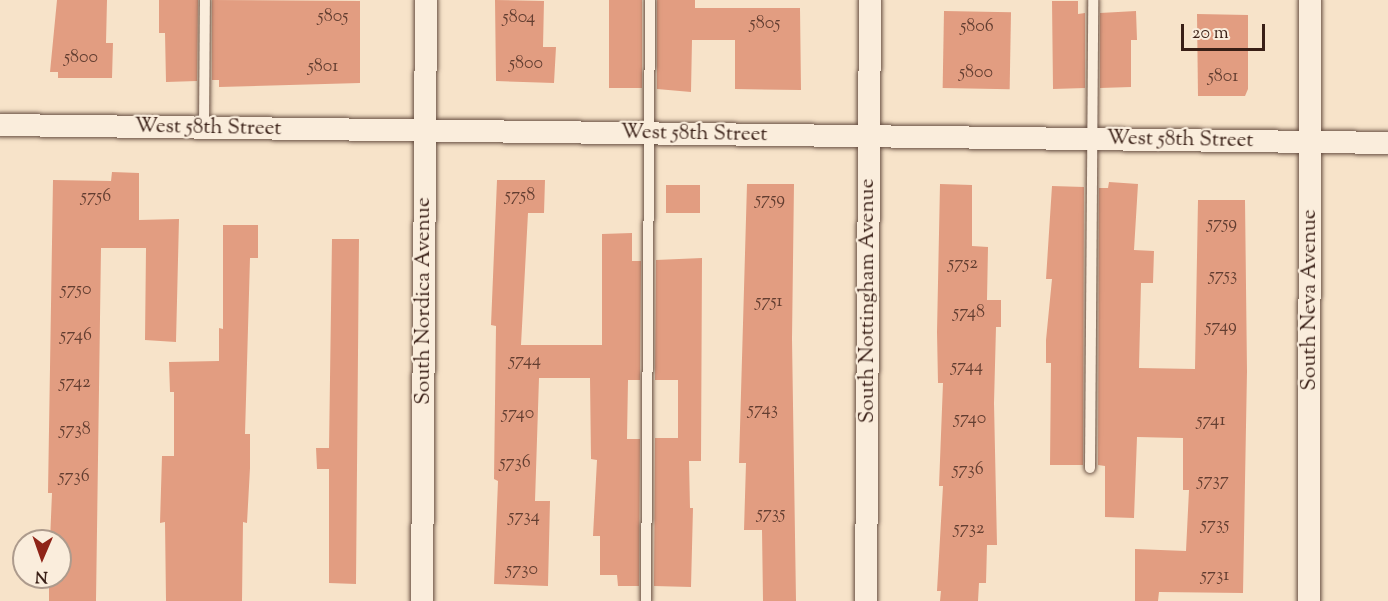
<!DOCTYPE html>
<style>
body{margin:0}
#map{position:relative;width:1388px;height:601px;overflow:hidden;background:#f7e3c9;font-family:"Sorts Mill Goudy",serif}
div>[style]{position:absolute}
.building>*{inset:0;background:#e29d81;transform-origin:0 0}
.roads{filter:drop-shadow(0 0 2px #685043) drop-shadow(0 0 2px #685043)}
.lane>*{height:10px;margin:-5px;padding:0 5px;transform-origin:5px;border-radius:5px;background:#faeddc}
.street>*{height:22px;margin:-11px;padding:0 11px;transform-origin:11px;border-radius:11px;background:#faeddc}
span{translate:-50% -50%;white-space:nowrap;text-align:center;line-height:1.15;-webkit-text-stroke:4.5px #faeddc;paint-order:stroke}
.number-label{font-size:18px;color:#633e31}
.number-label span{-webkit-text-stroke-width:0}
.street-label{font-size:21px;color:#391f16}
.north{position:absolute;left:12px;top:529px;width:60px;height:60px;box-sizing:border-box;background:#faeddc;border:2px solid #ad9b8d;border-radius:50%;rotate:182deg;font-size:16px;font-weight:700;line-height:24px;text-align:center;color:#391f16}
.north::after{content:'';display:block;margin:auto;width:21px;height:27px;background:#8f2418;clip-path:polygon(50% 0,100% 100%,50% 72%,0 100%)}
.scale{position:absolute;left:1181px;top:24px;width:84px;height:27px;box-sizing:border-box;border:3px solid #391f16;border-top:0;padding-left:8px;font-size:18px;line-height:21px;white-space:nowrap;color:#391f16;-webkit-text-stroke:4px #faeddc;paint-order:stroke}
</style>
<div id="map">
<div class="building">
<i style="clip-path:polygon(57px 0,107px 0,106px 43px,113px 43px,112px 78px,58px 78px,58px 72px,50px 72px)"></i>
<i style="clip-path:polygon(159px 0,198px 0,197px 81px,166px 82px,165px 33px,159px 33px)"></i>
<i style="clip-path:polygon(212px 0,360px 1px,360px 83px,219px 87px,219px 80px,212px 80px)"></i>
<i style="clip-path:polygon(495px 0,544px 1px,543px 47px,556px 47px,554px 83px,496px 81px)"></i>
<i style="left:609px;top:0;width:33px;height:88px"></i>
<i style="clip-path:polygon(657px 0,695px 0,695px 8px,800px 8px,801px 90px,735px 89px,735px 40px,692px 40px,691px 92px,657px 89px)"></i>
<i style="clip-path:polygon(1052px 1px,1078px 1px,1078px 14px,1085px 13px,1085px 88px,1053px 89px)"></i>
<i style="left:944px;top:11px;width:67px;height:77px;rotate:1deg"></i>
<i style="clip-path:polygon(1136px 11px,1137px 40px,1131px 40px,1131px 87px,1100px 88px,1100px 13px)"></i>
<i style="clip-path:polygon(1197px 14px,1248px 15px,1248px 89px,1245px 96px,1198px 96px)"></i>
<i style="clip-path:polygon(112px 172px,139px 173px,139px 220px,179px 219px,176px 342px,145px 340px,146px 248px,101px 248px,96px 601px,49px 601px,49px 577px,60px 577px,60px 541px,50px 541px,52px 493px,48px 493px,53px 180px,111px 181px)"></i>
<i style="clip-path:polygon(497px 180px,545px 180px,544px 213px,528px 213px,521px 345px,602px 345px,602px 234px,632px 233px,632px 261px,641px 261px,640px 380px,628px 380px,627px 439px,640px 439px,639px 586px,618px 586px,617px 575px,600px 575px,600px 536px,593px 536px,597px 460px,591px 459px,590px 378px,539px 378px,535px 501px,550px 501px,548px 586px,494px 584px,498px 481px,494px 479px,496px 326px,491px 325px)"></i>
<i style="clip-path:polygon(1109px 182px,1138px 184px,1134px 250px,1154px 251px,1153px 283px,1141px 283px,1139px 368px,1195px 369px,1198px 200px,1245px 200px,1247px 371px,1243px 593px,1159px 592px,1158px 601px,1135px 601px,1135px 549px,1186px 551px,1189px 490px,1183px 490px,1183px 438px,1137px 437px,1134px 518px,1105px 517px,1105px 466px,1098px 465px,1099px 188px,1108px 188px)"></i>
<i style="clip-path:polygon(747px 184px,794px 184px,792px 339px,796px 601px,763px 601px,762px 530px,744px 530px,746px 463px,739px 463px)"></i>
<i style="clip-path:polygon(940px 184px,972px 185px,972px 246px,988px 247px,987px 300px,1001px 300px,1001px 327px,996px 327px,994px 403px,997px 545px,987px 545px,986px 583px,979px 583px,978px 601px,940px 601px,941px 591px,937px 591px,943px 486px,939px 486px,943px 383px,938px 383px,937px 332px)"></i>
<i style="left:666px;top:185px;width:34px;height:28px"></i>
<i style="clip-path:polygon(1052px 186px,1084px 187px,1083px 465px,1050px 465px,1051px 363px,1046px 363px,1046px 340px,1052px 279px,1046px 279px)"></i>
<i style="clip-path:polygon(223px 225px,258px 225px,258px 258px,250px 258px,245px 434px,250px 434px,250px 468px,247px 523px,243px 522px,242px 601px,166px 601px,165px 522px,160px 523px,162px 456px,174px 456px,174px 392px,170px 392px,169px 362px,219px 361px,219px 328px,223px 329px)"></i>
<i style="clip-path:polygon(332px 239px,359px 239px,356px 584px,329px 583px,329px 469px,317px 469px,316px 448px,329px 448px)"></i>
<i style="clip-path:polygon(702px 258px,701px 461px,689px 461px,690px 508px,693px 508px,691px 587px,654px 586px,655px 438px,678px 438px,678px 380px,655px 380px,656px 260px)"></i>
</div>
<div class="roads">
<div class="lane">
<i style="left:204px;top:128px;width:128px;rotate:-89.6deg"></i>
<i style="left:1090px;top:468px;width:468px;rotate:-89.6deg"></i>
<i style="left:646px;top:601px;width:601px;rotate:-89.62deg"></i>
</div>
<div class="street">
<i style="left:0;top:125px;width:1388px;rotate:0.74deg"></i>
<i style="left:422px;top:601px;width:601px;rotate:-89.62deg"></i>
<i style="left:866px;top:601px;width:601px;rotate:-89.62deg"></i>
<i style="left:1309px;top:601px;width:601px;rotate:-89.9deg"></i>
</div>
</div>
<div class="number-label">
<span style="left:333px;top:17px">5805</span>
<span style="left:519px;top:18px">5804</span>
<span style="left:765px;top:24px">5805</span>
<span style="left:977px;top:27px">5806</span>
<span style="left:81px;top:58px">5800</span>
<span style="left:526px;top:64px">5800</span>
<span style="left:323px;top:67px">5801</span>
<span style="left:976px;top:73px">5800</span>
<span style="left:1223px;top:77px">5801</span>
<span style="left:520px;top:196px">5758</span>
<span style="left:96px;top:197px">5756</span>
<span style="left:770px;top:200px">5759</span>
<span style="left:1222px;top:224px">5759</span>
<span style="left:963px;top:264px">5752</span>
<span style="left:1223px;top:276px">5753</span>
<span style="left:76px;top:290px">5750</span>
<span style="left:769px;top:302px">5751</span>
<span style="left:969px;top:313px">5748</span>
<span style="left:1221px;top:327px">5749</span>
<span style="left:76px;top:336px">5746</span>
<span style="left:525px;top:361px">5744</span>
<span style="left:967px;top:367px">5744</span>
<span style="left:75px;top:383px">5742</span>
<span style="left:763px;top:410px">5743</span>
<span style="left:518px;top:414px">5740</span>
<span style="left:970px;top:419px">5740</span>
<span style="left:1211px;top:421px">5741</span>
<span style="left:75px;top:430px">5738</span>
<span style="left:515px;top:463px">5736</span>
<span style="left:968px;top:470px">5736</span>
<span style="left:74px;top:477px">5736</span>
<span style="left:1213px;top:481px">5737</span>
<span style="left:771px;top:514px">5735</span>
<span style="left:524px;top:517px">5734</span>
<span style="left:1215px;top:525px">5735</span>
<span style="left:969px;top:529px">5732</span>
<span style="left:522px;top:570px">5730</span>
<span style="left:1215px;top:576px">5731</span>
</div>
<div class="street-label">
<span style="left:208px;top:128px;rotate:1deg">West 58th Street</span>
<span style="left:694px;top:134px;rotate:1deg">West 58th Street</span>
<span style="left:1180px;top:140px;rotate:1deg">West 58th Street</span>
<span style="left:1310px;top:300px;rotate:-90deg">South Neva Avenue</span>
<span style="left:424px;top:301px;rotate:-90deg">South Nordica Avenue</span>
<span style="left:868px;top:301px;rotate:-90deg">South Nottingham Avenue</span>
</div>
<div class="north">N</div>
<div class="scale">20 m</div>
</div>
